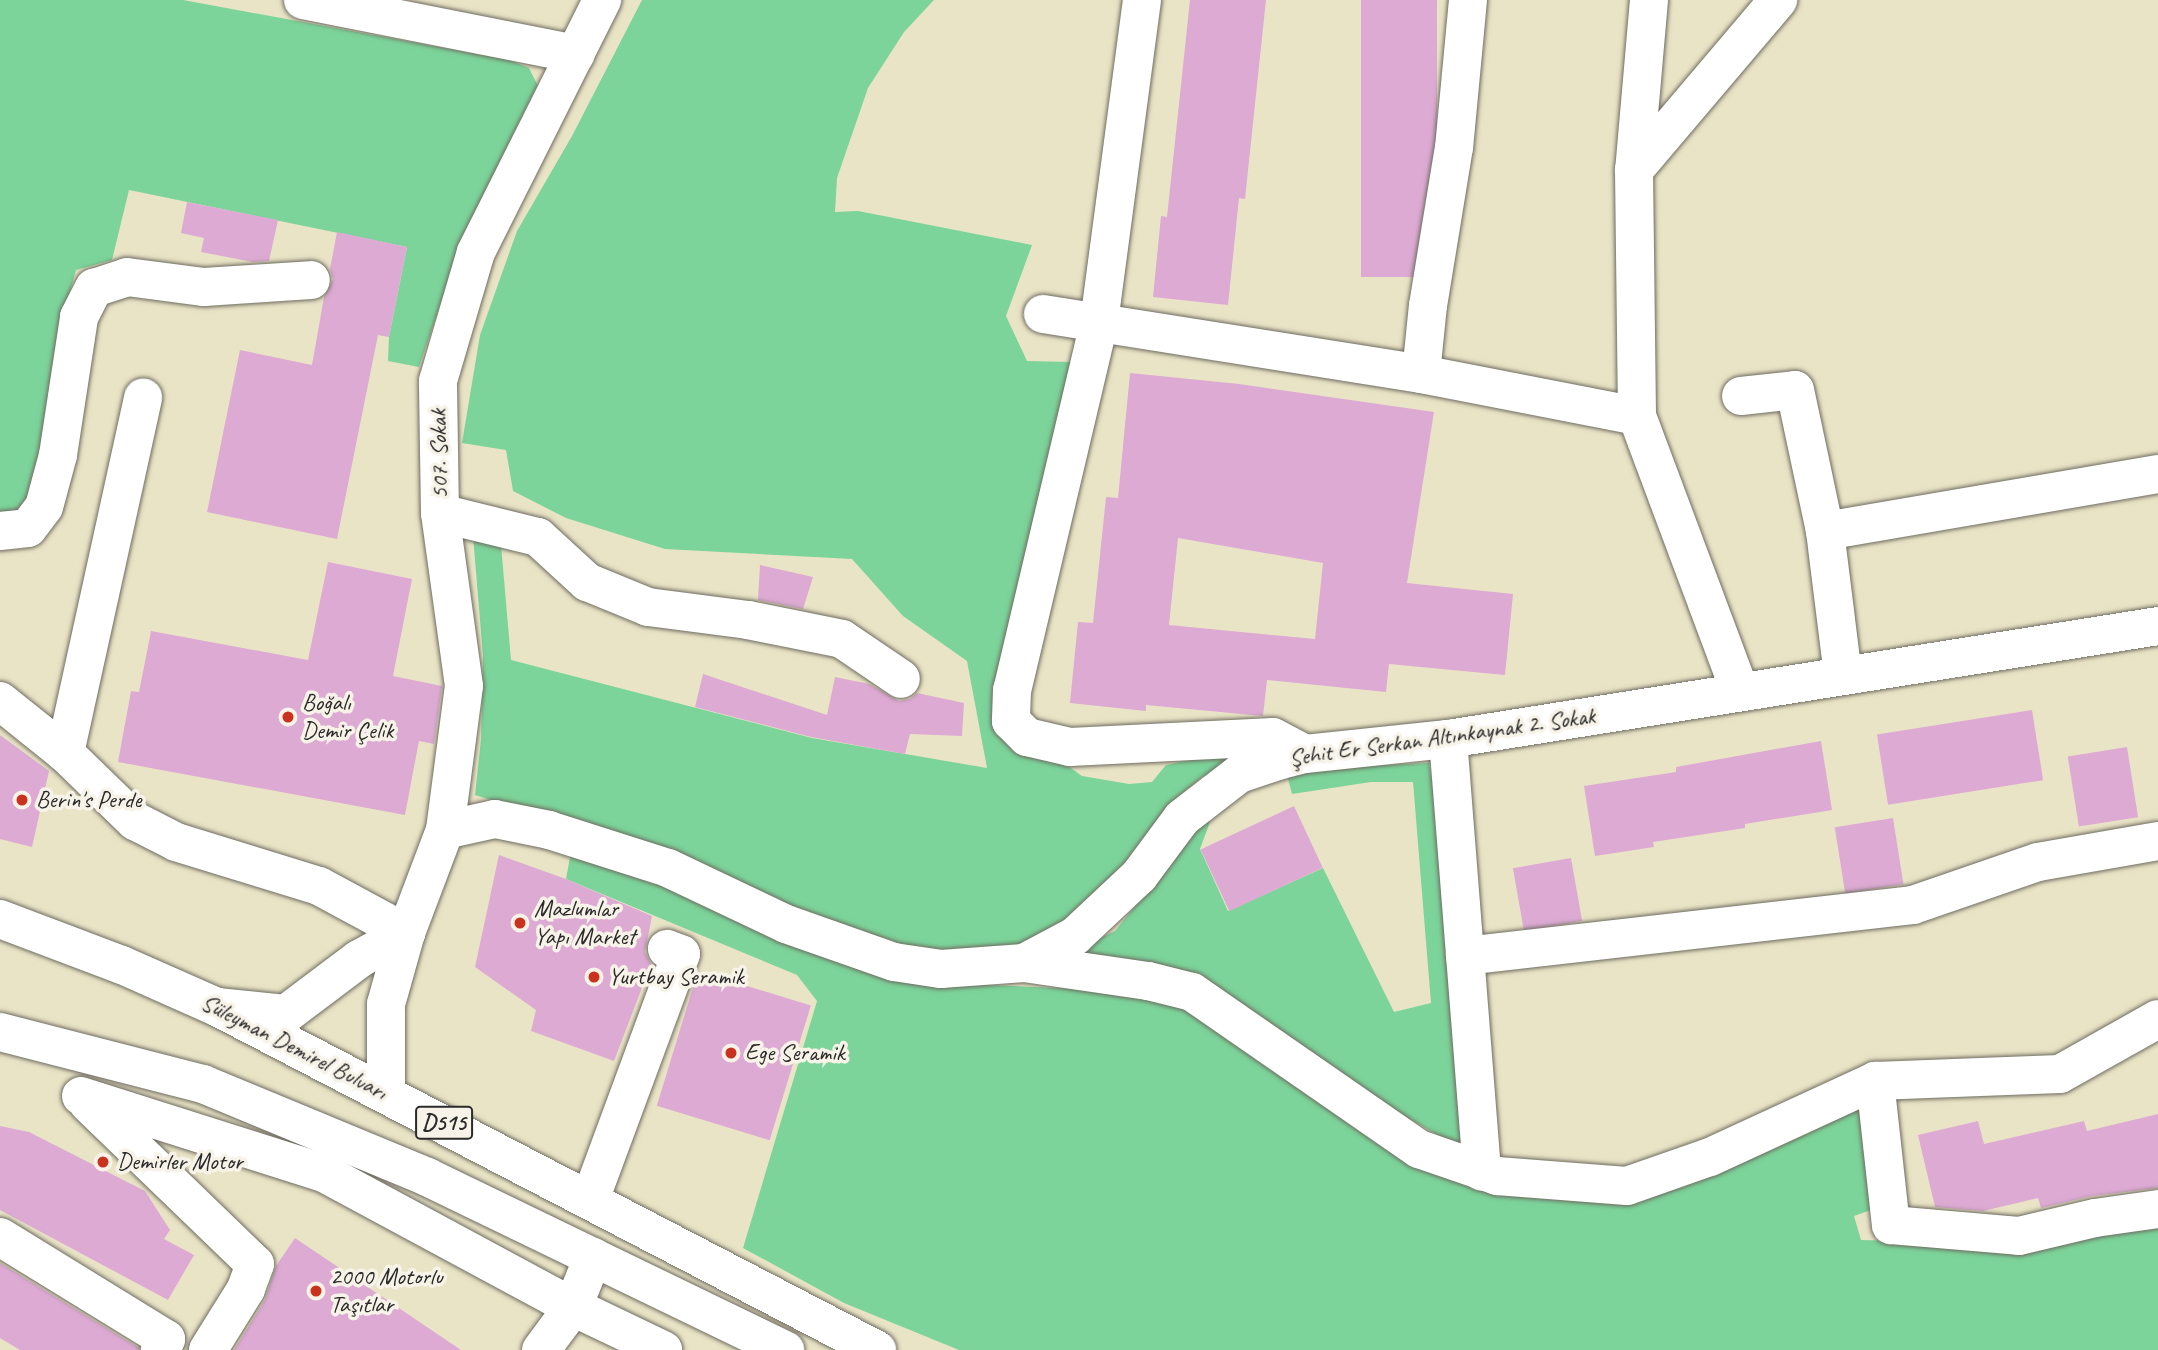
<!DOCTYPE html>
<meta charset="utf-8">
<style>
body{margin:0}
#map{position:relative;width:2158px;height:1350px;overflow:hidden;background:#eae4c6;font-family:Caveat,sans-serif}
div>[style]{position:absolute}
.green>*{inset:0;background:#7cd49a}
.building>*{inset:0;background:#ddaad3;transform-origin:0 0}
.roads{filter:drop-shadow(0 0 2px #6e6c61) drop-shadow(0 0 2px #6e6c61)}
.minor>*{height:38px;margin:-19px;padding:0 19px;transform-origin:19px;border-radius:19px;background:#fff}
.highway>*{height:38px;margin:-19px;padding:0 19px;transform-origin:19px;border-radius:19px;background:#fff}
.dots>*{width:19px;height:19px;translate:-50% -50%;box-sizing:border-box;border:4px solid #f7f3e8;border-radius:50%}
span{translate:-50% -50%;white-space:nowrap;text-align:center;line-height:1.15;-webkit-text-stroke:7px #f7f3e8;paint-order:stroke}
.shield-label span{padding:2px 5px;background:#f7f3e8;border:2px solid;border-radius:5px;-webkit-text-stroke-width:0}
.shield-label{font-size:23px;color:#2b2b2b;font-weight:700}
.street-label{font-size:24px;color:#2b2b2b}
.poi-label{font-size:24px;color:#2b2b2b}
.left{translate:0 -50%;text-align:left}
</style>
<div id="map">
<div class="green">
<i style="clip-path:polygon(0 0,183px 0,509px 60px,529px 68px,538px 86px,456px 259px,419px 367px,388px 361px,389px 337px,407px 247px,129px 190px,112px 260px,76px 270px,58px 334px,35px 493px,17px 510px,0 514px)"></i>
<i style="clip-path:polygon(642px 0,934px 0,904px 32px,868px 88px,837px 178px,835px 212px,858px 211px,1032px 245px,1006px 316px,1027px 361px,1072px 362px,996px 715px,1082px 776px,1129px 784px,1152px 782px,1166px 765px,1258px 745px,1234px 763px,1202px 777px,1179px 796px,1126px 870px,1080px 917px,1027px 945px,939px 955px,879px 944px,521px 809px,475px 795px,481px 739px,483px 656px,473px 536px,500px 533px,511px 660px,812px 738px,987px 768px,967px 661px,903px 616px,852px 559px,665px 549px,566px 518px,513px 491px,506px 450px,462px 443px,480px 335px,517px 231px,572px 136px)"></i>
<i style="clip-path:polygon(1429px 763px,1449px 878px,1468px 1145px,1454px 1144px,1323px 1070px,1221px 999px,1066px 962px,1088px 944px,1115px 931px,1206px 820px,1210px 822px,1200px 849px,1228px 911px,1323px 868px,1394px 1012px,1431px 1003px,1413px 782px,1371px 782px,1292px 794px,1287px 775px,1320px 768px)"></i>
<i style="clip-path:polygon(571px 852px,963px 984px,1151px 992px,1212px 1025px,1416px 1163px,1622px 1198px,1859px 1100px,1874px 1209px,1854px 1216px,1861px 1240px,2008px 1244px,2158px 1221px,2158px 1350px,959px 1350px,844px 1303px,743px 1248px,817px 1001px,797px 975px,566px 879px)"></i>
</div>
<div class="building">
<i style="clip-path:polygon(1190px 0,1266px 0,1245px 199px,1239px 198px,1228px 305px,1153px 297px,1161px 216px,1167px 217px)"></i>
<i style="left:1361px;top:0;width:76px;height:277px"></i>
<i style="clip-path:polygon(187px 202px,278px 220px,269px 261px,253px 262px,201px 252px,204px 238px,181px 233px)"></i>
<i style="clip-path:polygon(337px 232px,407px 247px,389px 337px,378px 335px,337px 539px,207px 512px,240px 350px,312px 365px,324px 297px,333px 279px,330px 269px)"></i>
<i style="clip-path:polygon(evenodd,1130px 373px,1239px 384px,1434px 412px,1407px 583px,1513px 594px,1505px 675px,1389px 664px,1386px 692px,1267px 680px,1263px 716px,1146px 705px,1146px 711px,1070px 703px,1078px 622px,1093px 623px,1106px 497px,1118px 498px,1130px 373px,1178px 538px,1323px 563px,1315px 639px,1169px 625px,1178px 538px)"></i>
<i style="clip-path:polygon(328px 562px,412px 579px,393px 676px,442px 686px,434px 744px,419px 741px,405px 815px,118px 762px,131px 691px,139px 692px,151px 631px,308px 660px)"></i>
<i style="clip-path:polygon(760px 565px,813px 577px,803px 609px,758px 600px)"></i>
<i style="clip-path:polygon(703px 674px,827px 715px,835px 677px,869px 684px,899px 701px,910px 699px,917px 693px,964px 703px,962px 736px,910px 734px,905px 754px,811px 737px,695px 707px)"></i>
<i style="left:2032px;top:710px;width:71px;height:157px;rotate:81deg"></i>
<i style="clip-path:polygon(0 735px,49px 771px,32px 847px,0 839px)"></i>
<i style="clip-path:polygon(1821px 741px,1832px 810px,1745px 824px,1745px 828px,1653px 842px,1654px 847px,1595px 856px,1584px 786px,1676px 772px,1676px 767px)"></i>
<i style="left:2127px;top:747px;width:71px;height:60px;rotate:81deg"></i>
<i style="left:1294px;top:806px;width:68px;height:103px;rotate:65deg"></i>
<i style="left:1893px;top:818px;width:67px;height:59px;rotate:81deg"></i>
<i style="clip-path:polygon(499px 855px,566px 879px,652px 916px,645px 952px,651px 964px,614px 1061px,531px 1031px,536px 1010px,475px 967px)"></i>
<i style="left:1571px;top:858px;width:64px;height:59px;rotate:80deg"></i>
<i style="left:698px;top:971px;width:118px;height:141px;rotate:17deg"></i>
<i style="clip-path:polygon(2158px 1114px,2158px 1188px,2092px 1196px,2041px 1208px,2038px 1198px,1983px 1211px,1935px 1207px,1918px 1135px,1978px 1121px,1984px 1144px,2084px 1121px,2087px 1131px)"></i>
<i style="clip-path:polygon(0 1126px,29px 1132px,145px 1191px,170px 1230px,164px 1239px,194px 1255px,168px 1300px,0 1210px)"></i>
<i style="clip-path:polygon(295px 1238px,461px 1350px,234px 1350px,265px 1300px,276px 1266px)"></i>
<i style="clip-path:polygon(0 1263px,139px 1348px,138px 1350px,20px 1350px,0 1338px)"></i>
</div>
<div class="roads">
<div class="minor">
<i style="left:303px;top:0;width:278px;rotate:11.2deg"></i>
<i style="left:1142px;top:0;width:326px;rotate:97.6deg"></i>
<i style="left:1099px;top:323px;width:377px;rotate:103.3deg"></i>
<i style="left:1012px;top:690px;width:31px;rotate:92deg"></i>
<i style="left:1011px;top:721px;width:23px;rotate:45deg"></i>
<i style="left:1027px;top:737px;width:44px;rotate:13.1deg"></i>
<i style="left:1070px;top:747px;width:203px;rotate:-2.8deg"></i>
<i style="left:1273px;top:737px;width:36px;rotate:28deg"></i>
<i style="left:1468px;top:0;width:148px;rotate:95.4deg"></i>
<i style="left:1454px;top:147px;width:160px;rotate:99.3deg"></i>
<i style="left:1428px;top:305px;width:69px;rotate:95.8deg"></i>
<i style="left:1421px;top:374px;width:220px;rotate:11deg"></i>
<i style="left:1649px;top:0;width:171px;rotate:95deg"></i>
<i style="left:1634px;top:170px;width:246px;rotate:89.3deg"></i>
<i style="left:1637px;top:416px;width:294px;rotate:69.5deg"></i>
<i style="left:1634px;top:170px;width:223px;rotate:-49.7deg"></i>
<i style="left:1043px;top:314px;width:383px;rotate:9deg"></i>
<i style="left:1741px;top:396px;width:54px;rotate:-6.3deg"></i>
<i style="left:1795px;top:390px;width:144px;rotate:78deg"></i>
<i style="left:1825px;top:531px;width:145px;rotate:82.9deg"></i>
<i style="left:440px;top:513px;width:101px;rotate:13.8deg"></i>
<i style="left:538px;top:537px;width:67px;rotate:42.6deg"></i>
<i style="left:587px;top:582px;width:66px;rotate:22.3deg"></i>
<i style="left:648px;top:607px;width:101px;rotate:7.4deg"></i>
<i style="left:748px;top:620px;width:96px;rotate:11.4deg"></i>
<i style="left:842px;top:639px;width:71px;rotate:34.1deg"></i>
<i style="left:0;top:531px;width:28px;rotate:-6deg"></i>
<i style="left:28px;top:528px;width:26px;rotate:-53deg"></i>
<i style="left:44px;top:507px;width:54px;rotate:-74.9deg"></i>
<i style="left:58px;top:455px;width:140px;rotate:-81.3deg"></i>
<i style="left:79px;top:317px;width:33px;rotate:-63deg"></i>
<i style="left:94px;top:288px;width:35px;rotate:-18deg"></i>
<i style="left:127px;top:277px;width:78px;rotate:7.4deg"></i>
<i style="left:204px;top:287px;width:107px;rotate:-3.7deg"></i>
<i style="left:1825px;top:531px;width:338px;rotate:-9.7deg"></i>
<i style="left:0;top:701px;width:83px;rotate:38.7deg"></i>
<i style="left:65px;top:753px;width:98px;rotate:44.2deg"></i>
<i style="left:135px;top:821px;width:46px;rotate:27.1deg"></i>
<i style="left:176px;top:842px;width:150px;rotate:17.1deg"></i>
<i style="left:319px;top:886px;width:99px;rotate:28.4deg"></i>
<i style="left:1448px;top:739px;width:434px;rotate:85.5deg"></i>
<i style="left:65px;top:753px;width:364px;rotate:-77.6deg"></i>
<i style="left:445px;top:830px;width:51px;rotate:-12.4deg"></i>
<i style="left:495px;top:819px;width:55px;rotate:11.5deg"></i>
<i style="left:549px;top:830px;width:125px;rotate:17.7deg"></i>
<i style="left:668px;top:868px;width:131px;rotate:25.4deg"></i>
<i style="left:786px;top:924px;width:114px;rotate:19.4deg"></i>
<i style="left:894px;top:962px;width:48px;rotate:8.5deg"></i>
<i style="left:941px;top:969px;width:83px;rotate:-4.1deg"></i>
<i style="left:1024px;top:963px;width:58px;rotate:-27.9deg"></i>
<i style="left:1075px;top:936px;width:88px;rotate:-43.2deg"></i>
<i style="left:1139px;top:876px;width:72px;rotate:-53.4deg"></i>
<i style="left:1182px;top:818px;width:72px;rotate:-37.7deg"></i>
<i style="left:1239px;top:774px;width:41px;rotate:-18.4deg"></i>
<i style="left:1278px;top:761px;width:28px;rotate:-15deg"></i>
<i style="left:1305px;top:754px;width:144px;rotate:-6deg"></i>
<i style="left:1448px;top:739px;width:719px;rotate:-9.04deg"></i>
<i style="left:1465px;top:956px;width:451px;rotate:-6.5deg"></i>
<i style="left:1913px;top:905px;width:132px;rotate:-19deg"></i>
<i style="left:2038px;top:862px;width:122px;rotate:-9.9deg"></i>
<i style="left:1024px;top:963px;width:125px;rotate:8.3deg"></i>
<i style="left:1148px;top:981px;width:45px;rotate:14deg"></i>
<i style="left:1192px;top:992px;width:276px;rotate:34.7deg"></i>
<i style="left:1419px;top:1149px;width:83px;rotate:19.1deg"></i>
<i style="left:1497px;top:1176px;width:130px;rotate:4.4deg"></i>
<i style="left:1627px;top:1186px;width:88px;rotate:-19.3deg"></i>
<i style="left:1710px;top:1157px;width:182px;rotate:-24.7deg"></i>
<i style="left:1875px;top:1081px;width:185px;rotate:-2.2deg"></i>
<i style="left:2060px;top:1074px;width:112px;rotate:-29.3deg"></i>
<i style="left:217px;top:1007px;width:69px;rotate:5.8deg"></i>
<i style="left:286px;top:1014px;width:91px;rotate:-37deg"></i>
<i style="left:359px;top:959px;width:54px;rotate:-29deg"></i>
<i style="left:1875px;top:1081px;width:145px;rotate:83.7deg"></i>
<i style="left:1891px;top:1225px;width:128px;rotate:4.9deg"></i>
<i style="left:2019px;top:1236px;width:78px;rotate:-13.3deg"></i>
<i style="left:2095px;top:1218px;width:64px;rotate:-8.1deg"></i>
<i style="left:386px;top:1093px;width:89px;rotate:-90deg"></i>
<i style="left:386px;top:1004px;width:74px;rotate:-74.3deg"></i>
<i style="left:406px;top:933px;width:110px;rotate:-69.3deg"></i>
<i style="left:445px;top:830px;width:145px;rotate:-82.5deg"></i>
<i style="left:464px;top:686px;width:175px;rotate:-97.9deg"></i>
<i style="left:440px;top:513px;width:132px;rotate:-90.9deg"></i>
<i style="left:438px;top:381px;width:134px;rotate:-73.6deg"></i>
<i style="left:476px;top:252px;width:282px;rotate:-63.4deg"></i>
<i style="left:81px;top:1096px;width:255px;rotate:17.6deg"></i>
<i style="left:324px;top:1173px;width:283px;rotate:28.3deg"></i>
<i style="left:573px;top:1307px;width:100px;rotate:25.5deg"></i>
<i style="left:88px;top:1103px;width:232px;rotate:44deg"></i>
<i style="left:255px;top:1264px;width:27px;rotate:110deg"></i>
<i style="left:246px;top:1289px;width:72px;rotate:121.9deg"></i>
<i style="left:590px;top:1200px;width:262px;rotate:-69.7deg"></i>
<i style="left:681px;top:954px;width:15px;rotate:-160deg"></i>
<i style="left:0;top:1237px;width:195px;rotate:31.6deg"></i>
<i style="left:166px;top:1339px;width:13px;rotate:119deg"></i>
<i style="left:541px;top:1350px;width:54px;rotate:-53.3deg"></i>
<i style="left:573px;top:1307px;width:54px;rotate:-68.2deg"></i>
</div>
<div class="highway">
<i style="left:0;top:919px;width:130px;rotate:20.7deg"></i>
<i style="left:122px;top:965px;width:104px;rotate:23.9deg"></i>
<i style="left:217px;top:1007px;width:744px;rotate:27.46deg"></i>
<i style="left:0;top:1032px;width:210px;rotate:14.4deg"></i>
<i style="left:203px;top:1084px;width:243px;rotate:22.5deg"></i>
<i style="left:427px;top:1177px;width:398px;rotate:25.8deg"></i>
</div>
</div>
<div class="dots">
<i style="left:288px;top:717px;background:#c8321e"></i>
<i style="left:22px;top:800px;background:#c8321e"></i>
<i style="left:520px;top:923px;background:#c8321e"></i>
<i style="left:594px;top:977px;background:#c8321e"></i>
<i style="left:731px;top:1053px;background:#c8321e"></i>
<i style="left:103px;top:1162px;background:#c8321e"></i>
<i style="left:316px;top:1291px;background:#c8321e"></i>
</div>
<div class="shield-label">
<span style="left:444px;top:1123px">D515</span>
</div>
<div class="street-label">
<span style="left:439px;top:454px;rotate:-91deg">507. Sokak</span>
<span style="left:1442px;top:737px;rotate:-8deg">Şehit Er Serkan Altınkaynak 2. Sokak</span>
<span style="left:294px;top:1047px;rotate:27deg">Süleyman Demirel Bulvarı</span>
</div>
<div class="poi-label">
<span class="left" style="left:302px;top:717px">Boğalı<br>Demir Çelik</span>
<span class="left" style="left:36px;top:800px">Berin's Perde</span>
<span class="left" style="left:534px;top:923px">Mazlumlar<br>Yapı Market</span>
<span class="left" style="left:608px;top:977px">Yurtbay Seramik</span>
<span class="left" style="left:745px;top:1053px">Ege Seramik</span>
<span class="left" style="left:117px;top:1162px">Demirler Motor</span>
<span class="left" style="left:330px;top:1291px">2000 Motorlu<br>Taşıtlar</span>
</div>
</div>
